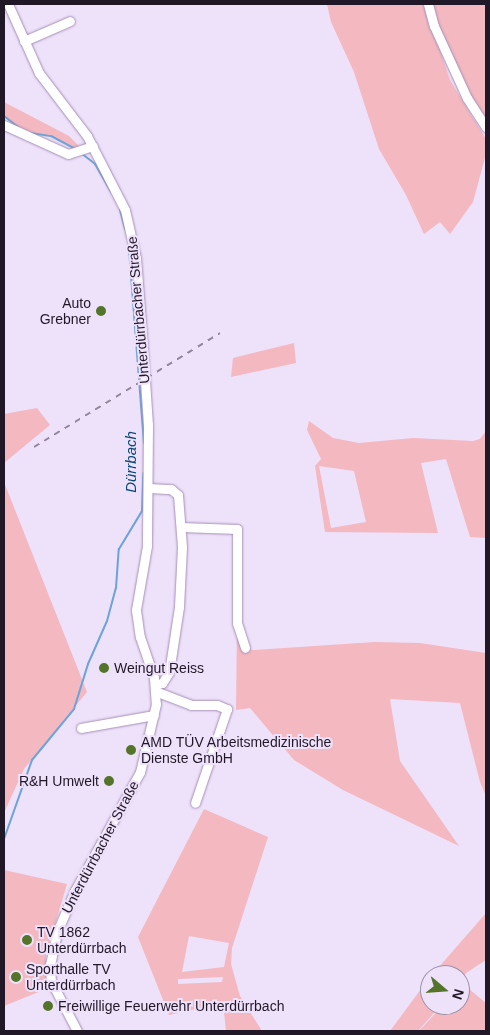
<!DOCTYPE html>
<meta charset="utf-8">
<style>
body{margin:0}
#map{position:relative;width:490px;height:1035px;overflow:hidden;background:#eee1fa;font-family:Helvetica,sans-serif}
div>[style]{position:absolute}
.green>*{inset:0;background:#f3b8c0}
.stream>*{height:2px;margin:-1px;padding:0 1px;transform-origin:1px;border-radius:1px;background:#6ca3d8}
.roads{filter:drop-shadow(0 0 1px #a48fb6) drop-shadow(0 0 1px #a48fb6)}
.minor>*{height:9px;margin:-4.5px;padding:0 4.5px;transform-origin:4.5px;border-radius:4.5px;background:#fff}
.rail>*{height:2px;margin-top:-1px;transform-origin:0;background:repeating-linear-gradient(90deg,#908599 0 6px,transparent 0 12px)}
.dots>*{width:14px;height:14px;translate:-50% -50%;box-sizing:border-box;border:2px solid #eee1fa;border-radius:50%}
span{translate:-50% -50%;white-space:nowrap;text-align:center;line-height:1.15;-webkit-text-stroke:4px #eee1fa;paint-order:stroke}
.poi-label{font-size:14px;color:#211827}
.right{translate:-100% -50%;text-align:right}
.left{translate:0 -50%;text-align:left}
.street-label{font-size:14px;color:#211827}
.water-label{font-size:15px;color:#064678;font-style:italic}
.frame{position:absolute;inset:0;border:5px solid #211827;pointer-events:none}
.north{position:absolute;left:420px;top:965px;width:50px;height:50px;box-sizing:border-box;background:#eee1fa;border:1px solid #9c91a6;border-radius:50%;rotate:108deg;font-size:14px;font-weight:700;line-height:20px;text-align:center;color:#211827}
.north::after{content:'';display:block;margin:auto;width:18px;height:22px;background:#54742a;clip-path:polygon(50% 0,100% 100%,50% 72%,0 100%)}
</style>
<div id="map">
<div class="green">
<i style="clip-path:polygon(327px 4px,425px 4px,450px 80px,486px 139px,486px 154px,473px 202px,450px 234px,440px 222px,424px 234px,406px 195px,379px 149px,354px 72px,331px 22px)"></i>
<i style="clip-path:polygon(428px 4px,486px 4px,486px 127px,467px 98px)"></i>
<i style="clip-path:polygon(4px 102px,69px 136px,79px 146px,76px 150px,51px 136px,30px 133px,13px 124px,4px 116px)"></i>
<i style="clip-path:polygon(294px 343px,296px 363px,231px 377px,233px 358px)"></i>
<i style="clip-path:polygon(37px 408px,50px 425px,4px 463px,4px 414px)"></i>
<i style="clip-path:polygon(evenodd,309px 421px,333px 438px,359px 443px,413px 438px,473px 441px,480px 439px,486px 431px,486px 538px,470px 537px,446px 459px,421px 463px,438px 533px,325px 532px,315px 466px,321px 459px,307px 430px,309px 421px,319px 466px,354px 471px,366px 522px,331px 528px,319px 466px)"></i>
<i style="clip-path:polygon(4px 482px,87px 692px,24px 769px,4px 813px)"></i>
<i style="clip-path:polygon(237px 623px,245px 648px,253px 650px,375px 642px,420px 643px,486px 653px,486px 796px,480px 782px,460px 703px,390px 699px,400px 761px,459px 846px,343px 790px,294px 760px,250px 708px,236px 710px)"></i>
<i style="clip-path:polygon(evenodd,204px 809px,268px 837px,232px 948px,231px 964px,240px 996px,262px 1031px,226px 1031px,223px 1003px,169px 1015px,138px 937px,204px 809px,189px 936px,229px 943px,224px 967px,182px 972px,189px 936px,204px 809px,223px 977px,222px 982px,178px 984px,178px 979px,223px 977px)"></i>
<i style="clip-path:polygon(4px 870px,67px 884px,46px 955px,46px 989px,4px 1006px)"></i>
<i style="clip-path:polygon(486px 913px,486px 960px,466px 973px,460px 985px,460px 975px,432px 975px)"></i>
<i style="clip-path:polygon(430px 977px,430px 1005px,441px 1005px,418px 1031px,390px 1031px)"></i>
<i style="clip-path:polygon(463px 984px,486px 1003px,486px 1031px,419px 1031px,443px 1005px,460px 1005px,460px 987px)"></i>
</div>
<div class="stream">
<i style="left:4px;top:116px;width:18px;rotate:38deg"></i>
<i style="left:31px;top:133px;width:20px;rotate:9deg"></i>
<i style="left:51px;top:136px;width:27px;rotate:28deg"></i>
<i style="left:81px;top:153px;width:18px;rotate:38deg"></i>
<i style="left:95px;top:164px;width:32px;rotate:60deg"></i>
<i style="left:120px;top:210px;width:20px;rotate:75deg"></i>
<i style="left:129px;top:249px;width:195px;rotate:85.6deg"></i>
<i style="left:4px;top:839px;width:84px;rotate:-70.5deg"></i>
<i style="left:32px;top:760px;width:66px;rotate:-50.5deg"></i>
<i style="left:74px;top:709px;width:47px;rotate:-72.7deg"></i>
<i style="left:88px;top:664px;width:47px;rotate:-66.2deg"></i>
<i style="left:107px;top:621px;width:34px;rotate:-75deg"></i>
<i style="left:116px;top:588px;width:39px;rotate:-86deg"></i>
<i style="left:119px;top:549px;width:44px;rotate:-58.8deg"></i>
<i style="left:142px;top:511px;width:38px;rotate:-88deg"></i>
</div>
<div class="roads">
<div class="minor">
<i style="left:8px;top:4px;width:76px;rotate:65.8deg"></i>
<i style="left:39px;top:73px;width:79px;rotate:52.7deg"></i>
<i style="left:87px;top:136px;width:83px;rotate:62.8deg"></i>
<i style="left:125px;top:210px;width:49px;rotate:77.1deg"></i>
<i style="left:136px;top:258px;width:92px;rotate:85.6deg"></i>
<i style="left:143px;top:350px;width:75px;rotate:86.2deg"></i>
<i style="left:148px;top:425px;width:121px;rotate:90.5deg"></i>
<i style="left:147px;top:546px;width:65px;rotate:99.8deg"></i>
<i style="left:136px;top:610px;width:27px;rotate:82deg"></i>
<i style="left:140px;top:637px;width:43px;rotate:71.1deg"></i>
<i style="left:154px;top:678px;width:26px;rotate:86deg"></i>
<i style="left:156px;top:704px;width:70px;rotate:103.2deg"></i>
<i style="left:140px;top:772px;width:135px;rotate:118.8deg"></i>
<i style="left:75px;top:890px;width:46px;rotate:113.2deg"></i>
<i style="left:57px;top:932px;width:33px;rotate:102deg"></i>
<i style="left:50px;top:964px;width:17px;rotate:87deg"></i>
<i style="left:51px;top:981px;width:56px;rotate:62.5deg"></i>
<i style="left:428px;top:4px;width:23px;rotate:75deg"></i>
<i style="left:434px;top:26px;width:79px;rotate:65.4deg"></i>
<i style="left:467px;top:98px;width:35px;rotate:57deg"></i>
<i style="left:24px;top:41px;width:50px;rotate:-23.5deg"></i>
<i style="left:4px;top:125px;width:70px;rotate:24.4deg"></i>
<i style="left:68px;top:154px;width:26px;rotate:-18deg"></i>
<i style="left:149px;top:488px;width:22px;rotate:3deg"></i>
<i style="left:171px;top:489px;width:9px;rotate:41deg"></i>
<i style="left:178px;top:495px;width:52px;rotate:85.6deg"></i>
<i style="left:182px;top:547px;width:60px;rotate:92.9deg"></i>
<i style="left:179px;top:607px;width:66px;rotate:98.7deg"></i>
<i style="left:169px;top:672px;width:13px;rotate:122deg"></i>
<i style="left:162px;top:683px;width:7px;rotate:164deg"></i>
<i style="left:181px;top:527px;width:56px;rotate:2deg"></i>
<i style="left:237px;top:529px;width:94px;rotate:90deg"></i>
<i style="left:237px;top:623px;width:26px;rotate:72deg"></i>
<i style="left:155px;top:691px;width:39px;rotate:21deg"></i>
<i style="left:191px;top:705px;width:26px"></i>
<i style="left:217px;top:705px;width:11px;rotate:22deg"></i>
<i style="left:227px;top:709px;width:99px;rotate:108.8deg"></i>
<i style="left:81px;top:728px;width:74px;rotate:-10.1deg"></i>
</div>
</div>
<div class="rail">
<i style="left:34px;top:447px;width:218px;rotate:-31.5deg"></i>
</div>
<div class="dots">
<i style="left:101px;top:311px;background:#54742a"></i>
<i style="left:104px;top:668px;background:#54742a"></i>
<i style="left:131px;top:750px;background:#54742a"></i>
<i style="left:109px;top:781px;background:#54742a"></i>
<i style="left:27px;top:940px;background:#54742a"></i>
<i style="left:16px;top:977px;background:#54742a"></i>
<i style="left:48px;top:1006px;background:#54742a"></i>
</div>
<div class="poi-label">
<span class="right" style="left:91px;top:311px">Auto<br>Grebner</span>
<span class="left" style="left:114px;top:668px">Weingut Reiss</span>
<span class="left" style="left:141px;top:750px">AMD TÜV Arbeitsmedizinische<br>Dienste GmbH</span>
<span class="right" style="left:99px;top:781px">R&amp;H Umwelt</span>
<span class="left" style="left:37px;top:940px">TV 1862<br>Unterdürrbach</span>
<span class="left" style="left:26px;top:977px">Sporthalle TV<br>Unterdürrbach</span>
<span class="left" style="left:58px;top:1006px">Freiwillige Feuerwehr Unterdürrbach</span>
</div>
<div class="street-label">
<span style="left:138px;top:310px;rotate:-95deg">Unterdürrbacher Straße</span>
<span style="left:100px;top:847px;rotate:-62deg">Unterdürrbacher Straße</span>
</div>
<div class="water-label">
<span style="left:131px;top:462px;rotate:-90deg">Dürrbach</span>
</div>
<div class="frame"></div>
<div class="north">N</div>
</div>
